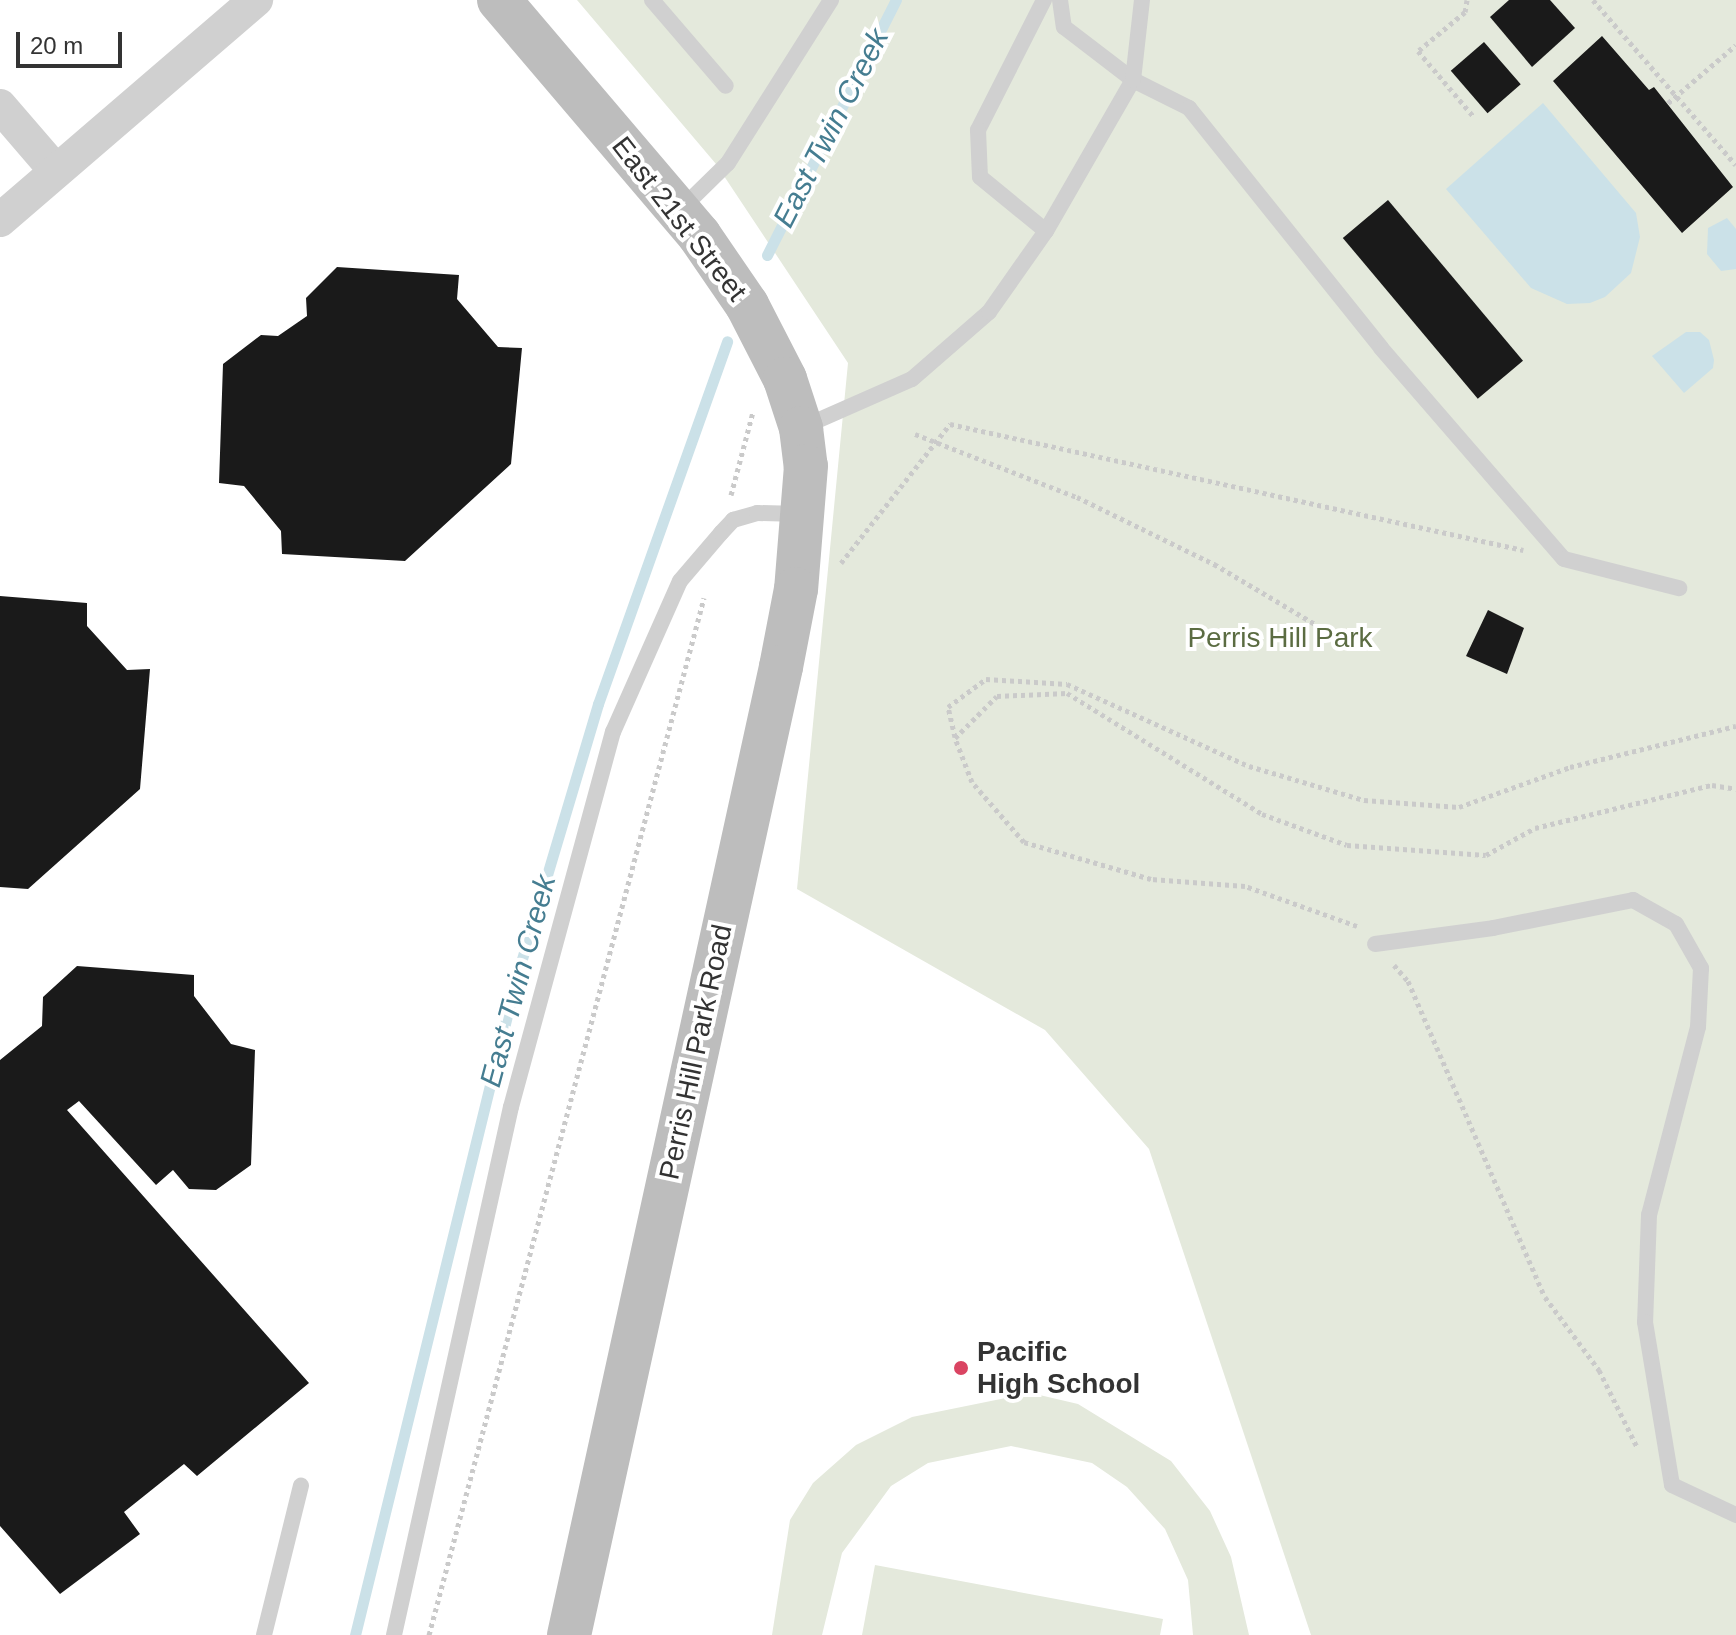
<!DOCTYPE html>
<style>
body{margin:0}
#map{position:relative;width:1736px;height:1635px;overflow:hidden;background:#fff;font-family:Helvetica,sans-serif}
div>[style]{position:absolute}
.green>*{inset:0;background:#e4e9dc}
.water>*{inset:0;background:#cbe1e8}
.stream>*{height:11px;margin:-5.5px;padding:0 5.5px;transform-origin:5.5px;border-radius:5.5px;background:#cbe1e8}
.building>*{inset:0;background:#1a1a1a;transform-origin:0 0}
.path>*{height:5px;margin-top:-2.5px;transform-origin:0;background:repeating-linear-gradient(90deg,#cacaca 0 4px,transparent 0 8px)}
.lane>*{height:16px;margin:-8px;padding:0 8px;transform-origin:8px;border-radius:8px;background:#d0d0d0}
.street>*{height:34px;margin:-17px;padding:0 17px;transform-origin:17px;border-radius:17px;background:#d0d0d0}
.secondary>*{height:44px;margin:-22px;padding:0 22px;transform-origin:22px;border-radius:22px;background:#bdbdbd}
.dots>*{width:22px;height:22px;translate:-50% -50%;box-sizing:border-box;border:4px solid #fff;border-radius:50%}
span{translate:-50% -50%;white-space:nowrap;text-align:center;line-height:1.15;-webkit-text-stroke:8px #fff;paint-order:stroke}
.street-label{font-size:28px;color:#333}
.park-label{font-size:28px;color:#5b6c42}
.poi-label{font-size:28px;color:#333;font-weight:700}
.left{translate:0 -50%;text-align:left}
.water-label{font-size:30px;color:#457d91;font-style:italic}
.scale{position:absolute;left:16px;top:32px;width:106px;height:36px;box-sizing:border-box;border:4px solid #333;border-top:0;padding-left:10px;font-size:24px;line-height:28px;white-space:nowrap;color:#333;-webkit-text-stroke:6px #fff;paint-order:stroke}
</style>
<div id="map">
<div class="green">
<i style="clip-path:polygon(577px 0,1736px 0,1736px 1635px,1311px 1635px,1149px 1149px,1045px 1030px,797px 889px,848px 363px,716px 164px)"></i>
<i style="clip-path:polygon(1031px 1393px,1078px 1404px,1171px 1461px,1210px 1511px,1231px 1557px,1249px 1635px,1193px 1635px,1188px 1580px,1165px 1529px,1127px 1487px,1092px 1463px,1011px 1446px,928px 1463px,891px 1486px,842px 1553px,822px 1635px,772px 1635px,790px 1520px,813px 1483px,856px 1445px,912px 1417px)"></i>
<i style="clip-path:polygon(875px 1565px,1163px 1619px,1160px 1635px,862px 1635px)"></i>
</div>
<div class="water">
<i style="clip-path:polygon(1543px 103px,1636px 213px,1640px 237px,1631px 273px,1605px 297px,1590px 303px,1567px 304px,1531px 288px,1446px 189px)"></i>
<i style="clip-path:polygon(1727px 218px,1736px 229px,1736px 269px,1721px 271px,1707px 254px,1708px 228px)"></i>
<i style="clip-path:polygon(1686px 332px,1700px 332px,1709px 340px,1714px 360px,1713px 368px,1684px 393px,1652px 356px)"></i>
</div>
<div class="stream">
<i style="left:767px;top:255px;width:286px;rotate:-63.2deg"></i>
<i style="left:355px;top:1635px;width:675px;rotate:-76.21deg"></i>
<i style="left:516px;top:979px;width:287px;rotate:-73.4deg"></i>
<i style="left:598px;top:704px;width:385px;rotate:-70.4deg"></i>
</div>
<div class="building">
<i style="clip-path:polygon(1509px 0,1550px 0,1575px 28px,1532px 67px,1490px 17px)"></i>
<i style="clip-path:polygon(1602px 36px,1649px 90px,1654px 87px,1733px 187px,1682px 233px,1553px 81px)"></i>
<i style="left:1484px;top:42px;width:56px;height:44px;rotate:49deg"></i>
<i style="left:1388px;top:200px;width:210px;height:59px;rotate:50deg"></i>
<i style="clip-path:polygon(337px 267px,459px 275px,457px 299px,498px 347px,522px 348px,511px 464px,405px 561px,282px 554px,281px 531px,244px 486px,219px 483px,223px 364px,261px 335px,278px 336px,307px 316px,306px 298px)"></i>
<i style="clip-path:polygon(0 596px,87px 603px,87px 626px,127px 670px,150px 669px,140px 789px,28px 889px,0 887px)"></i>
<i style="clip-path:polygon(1488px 610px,1524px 628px,1507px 674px,1466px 656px)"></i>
<i style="clip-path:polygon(77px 966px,194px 975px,194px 996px,231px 1044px,255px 1050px,251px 1165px,216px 1190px,189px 1189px,173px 1170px,156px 1185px,79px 1101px,67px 1110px,309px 1383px,197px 1476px,184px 1464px,124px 1512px,140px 1534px,60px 1594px,0 1526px,0 1060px,42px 1026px,43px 997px)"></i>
</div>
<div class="path">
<i style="left:1467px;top:0;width:12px;rotate:99deg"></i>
<i style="left:1465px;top:12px;width:61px;rotate:140.3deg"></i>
<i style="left:1418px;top:51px;width:87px;rotate:49.7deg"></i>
<i style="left:1593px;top:0;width:218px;rotate:49.1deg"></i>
<i style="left:1668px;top:103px;width:89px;rotate:-40.5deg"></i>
<i style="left:915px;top:434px;width:174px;rotate:21.3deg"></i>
<i style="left:1077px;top:497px;width:153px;rotate:26.1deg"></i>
<i style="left:1214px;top:564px;width:149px;rotate:30.7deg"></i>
<i style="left:731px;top:495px;width:86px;rotate:-75.2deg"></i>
<i style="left:841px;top:563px;width:177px;rotate:-51.9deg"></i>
<i style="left:950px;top:424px;width:587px;rotate:12.4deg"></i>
<i style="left:955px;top:737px;width:31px;rotate:-103deg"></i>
<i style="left:948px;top:707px;width:47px;rotate:-36.4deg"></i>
<i style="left:986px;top:679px;width:81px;rotate:3.5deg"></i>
<i style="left:1067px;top:684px;width:200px;rotate:24.3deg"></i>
<i style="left:1249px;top:766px;width:120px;rotate:16.5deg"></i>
<i style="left:1364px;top:800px;width:95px;rotate:4.2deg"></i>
<i style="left:1459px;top:807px;width:118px;rotate:-19.8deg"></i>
<i style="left:1570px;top:767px;width:171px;rotate:-13.9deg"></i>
<i style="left:1357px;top:926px;width:119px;rotate:-160.3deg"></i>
<i style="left:1245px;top:886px;width:94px;rotate:-175.7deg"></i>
<i style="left:1151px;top:879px;width:132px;rotate:-163.8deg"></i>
<i style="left:1024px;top:842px;width:79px;rotate:-130.9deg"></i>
<i style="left:972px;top:782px;width:47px;rotate:-111.1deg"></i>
<i style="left:955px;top:738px;width:59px;rotate:-45deg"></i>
<i style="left:997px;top:696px;width:70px;rotate:-2.5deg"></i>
<i style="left:1067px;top:693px;width:229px;rotate:31.8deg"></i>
<i style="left:1262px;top:814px;width:90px;rotate:20deg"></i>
<i style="left:1347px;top:845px;width:139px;rotate:4.1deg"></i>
<i style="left:1486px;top:855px;width:56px;rotate:-28.9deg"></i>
<i style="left:1535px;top:828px;width:182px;rotate:-13.7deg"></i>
<i style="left:1712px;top:785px;width:24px;rotate:9deg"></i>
<i style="left:1394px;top:965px;width:21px;rotate:49deg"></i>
<i style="left:1408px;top:981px;width:344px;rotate:66.6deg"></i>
<i style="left:1545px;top:1297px;width:91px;rotate:53.5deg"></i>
<i style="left:1599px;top:1370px;width:86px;rotate:63.7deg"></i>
<i style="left:429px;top:1635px;width:1073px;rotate:-75.15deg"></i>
</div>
<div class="lane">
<i style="left:652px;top:0;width:113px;rotate:49.3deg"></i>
<i style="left:1044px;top:0;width:146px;rotate:116.9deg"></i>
<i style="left:978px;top:130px;width:47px;rotate:87.6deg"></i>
<i style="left:980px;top:177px;width:85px;rotate:39.3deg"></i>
<i style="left:1060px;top:0;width:27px;rotate:82deg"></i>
<i style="left:1064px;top:27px;width:87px;rotate:37.5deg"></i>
<i style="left:1133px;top:80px;width:63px;rotate:26.6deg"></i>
<i style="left:1189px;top:108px;width:307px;rotate:51.3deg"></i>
<i style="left:1381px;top:348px;width:279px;rotate:49.1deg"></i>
<i style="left:1564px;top:559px;width:119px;rotate:14.2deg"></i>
<i style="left:680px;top:210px;width:67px;rotate:-44.4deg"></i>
<i style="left:728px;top:163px;width:193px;rotate:-57.7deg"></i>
<i style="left:803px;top:427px;width:119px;rotate:-23.8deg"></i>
<i style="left:912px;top:379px;width:102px;rotate:-41deg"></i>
<i style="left:989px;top:312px;width:99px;rotate:-54.9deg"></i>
<i style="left:1046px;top:231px;width:174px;rotate:-60.1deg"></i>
<i style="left:1133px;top:80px;width:81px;rotate:-83.6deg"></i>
<i style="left:1375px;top:944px;width:119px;rotate:-7.7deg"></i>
<i style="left:1493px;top:928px;width:143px;rotate:-11.3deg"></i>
<i style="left:1633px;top:900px;width:49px;rotate:29.2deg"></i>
<i style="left:1676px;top:924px;width:51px;rotate:60.4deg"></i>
<i style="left:1701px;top:968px;width:59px;rotate:92.9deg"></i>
<i style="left:1698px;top:1027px;width:194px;rotate:104.6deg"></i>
<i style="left:1649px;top:1215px;width:107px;rotate:92.1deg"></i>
<i style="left:1645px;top:1322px;width:165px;rotate:80.6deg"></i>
<i style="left:1672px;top:1485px;width:71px;rotate:25.1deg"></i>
<i style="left:264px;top:1635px;width:154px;rotate:-76.1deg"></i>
<i style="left:394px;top:1635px;width:541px;rotate:-77.51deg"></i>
<i style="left:511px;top:1107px;width:389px;rotate:-74.8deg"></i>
<i style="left:613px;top:732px;width:165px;rotate:-66.1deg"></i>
<i style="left:680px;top:581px;width:63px;rotate:-49.5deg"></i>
<i style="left:721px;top:533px;width:18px;rotate:-47deg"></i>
<i style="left:733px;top:520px;width:25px;rotate:-16deg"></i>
<i style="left:757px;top:513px;width:43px;rotate:1.3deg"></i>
</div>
<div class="street">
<i style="left:0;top:106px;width:86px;rotate:49.3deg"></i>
<i style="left:0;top:220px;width:338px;rotate:-40.7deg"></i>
</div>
<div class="secondary">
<i style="left:499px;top:0;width:309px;rotate:49.6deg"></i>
<i style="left:699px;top:235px;width:85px;rotate:55.6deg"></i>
<i style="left:747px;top:305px;width:83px;rotate:62.8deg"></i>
<i style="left:785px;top:379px;width:52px;rotate:71.9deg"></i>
<i style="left:801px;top:428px;width:38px;rotate:83deg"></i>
<i style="left:806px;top:466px;width:123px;rotate:94.6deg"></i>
<i style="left:796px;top:589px;width:79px;rotate:100.9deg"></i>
<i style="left:781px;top:667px;width:991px;rotate:102.35deg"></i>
</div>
<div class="dots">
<i style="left:961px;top:1368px;background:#da4462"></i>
</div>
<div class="street-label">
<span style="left:679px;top:219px;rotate:52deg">East 21st Street</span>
<span style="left:696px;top:1052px;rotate:-78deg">Perris Hill Park Road</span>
</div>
<div class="park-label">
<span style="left:1280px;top:638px">Perris Hill Park</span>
</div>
<div class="poi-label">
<span class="left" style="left:977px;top:1368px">Pacific<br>High School</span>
</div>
<div class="water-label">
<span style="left:831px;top:128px;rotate:-63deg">East Twin Creek</span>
<span style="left:518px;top:981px;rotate:-75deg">East Twin Creek</span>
</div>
<div class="scale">20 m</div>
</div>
